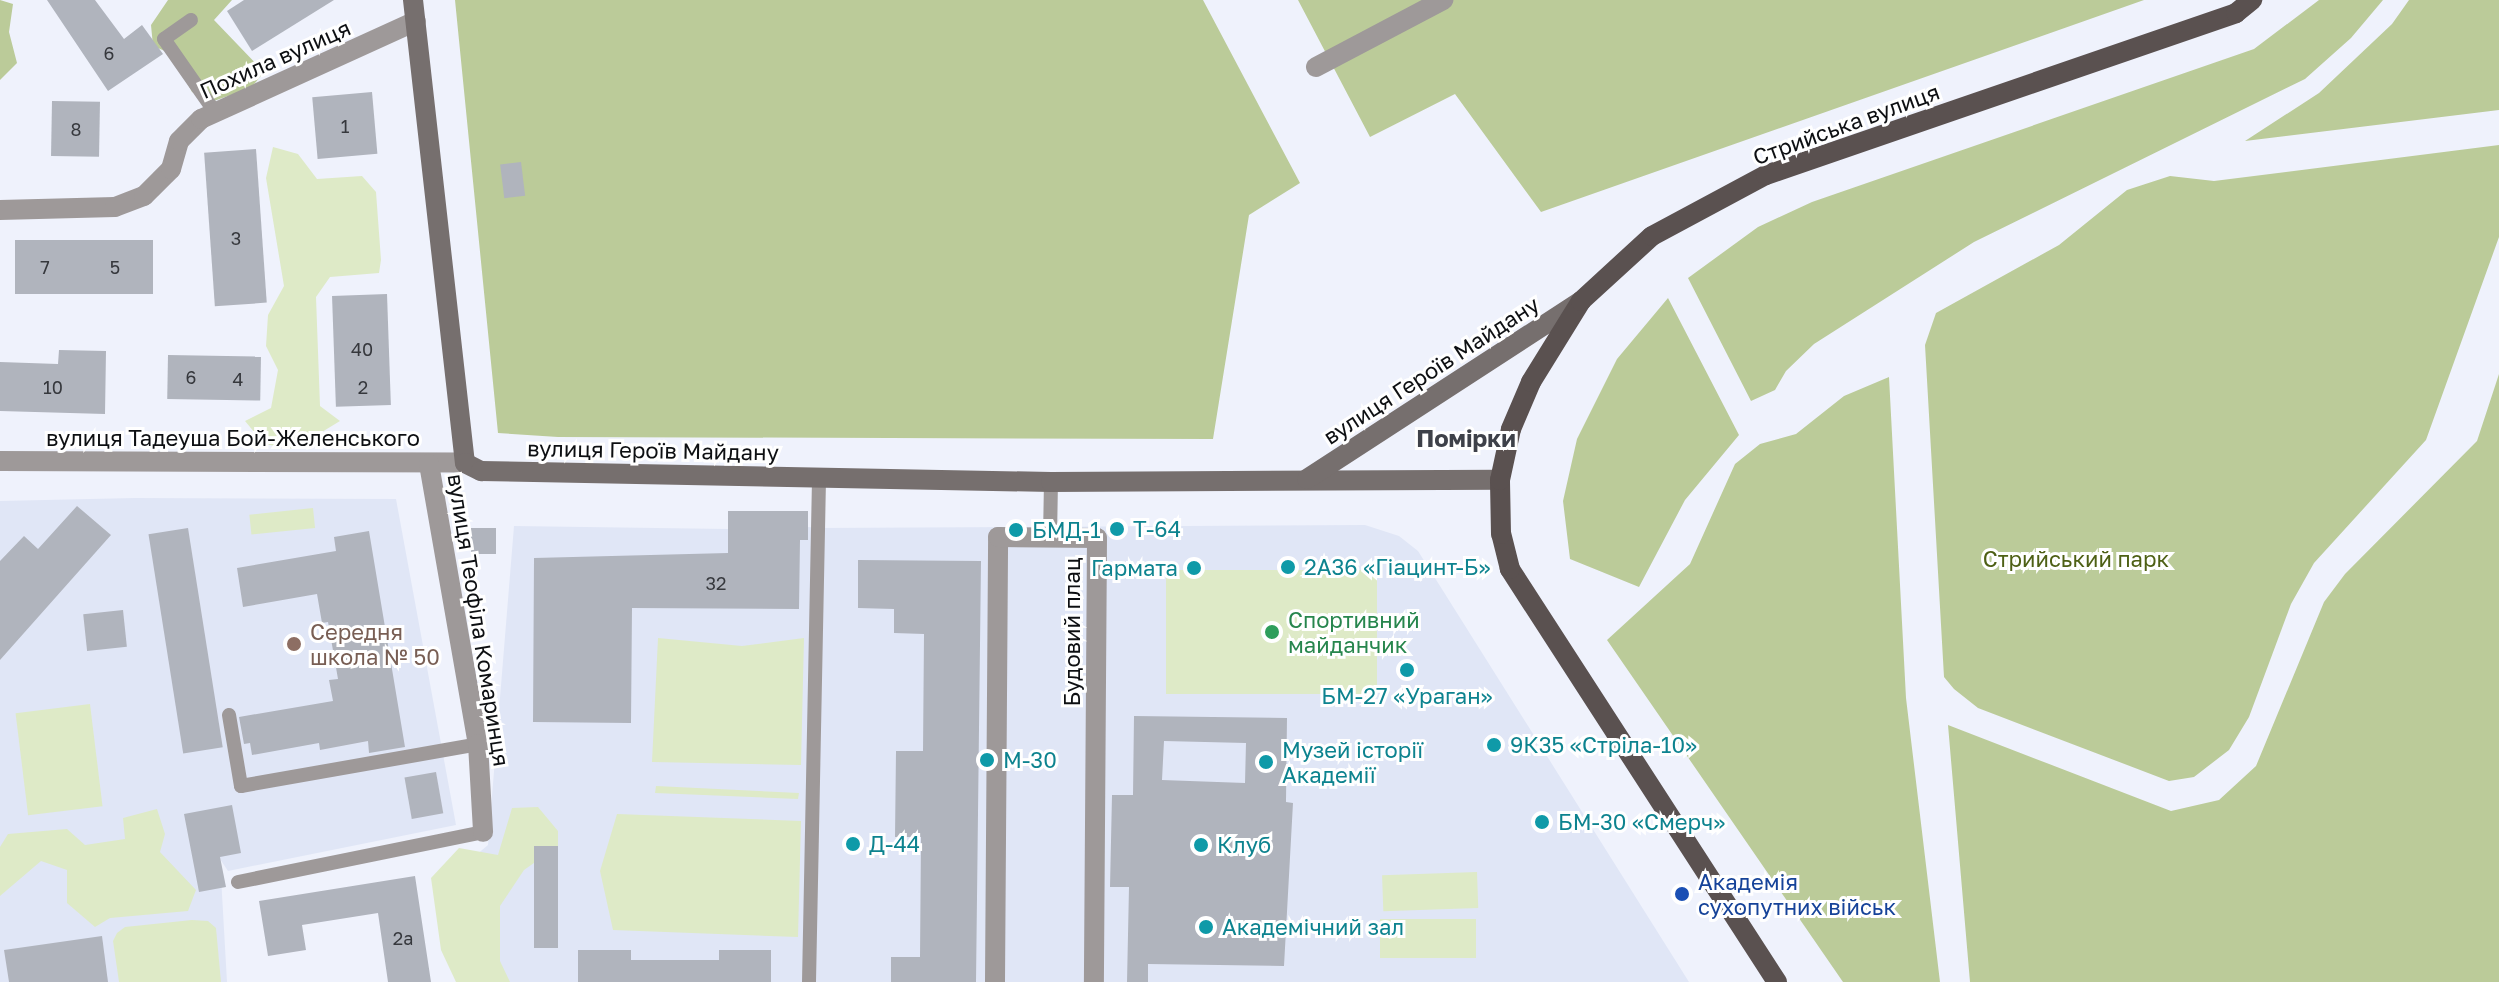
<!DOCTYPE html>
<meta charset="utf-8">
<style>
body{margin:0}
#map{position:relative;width:2499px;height:982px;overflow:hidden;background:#eff2fc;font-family:"Golos Text",sans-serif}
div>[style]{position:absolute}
.built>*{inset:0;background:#e0e6f6}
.green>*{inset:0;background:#deeac7;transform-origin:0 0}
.forest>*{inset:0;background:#bbcb99}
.building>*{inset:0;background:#b0b4bd;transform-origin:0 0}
.lane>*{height:14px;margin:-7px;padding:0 7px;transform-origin:7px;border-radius:7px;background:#9e9999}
.street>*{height:20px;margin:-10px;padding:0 10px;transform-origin:10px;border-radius:10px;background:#9e9999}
.secondary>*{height:20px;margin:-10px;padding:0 10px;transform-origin:10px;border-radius:10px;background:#766f6e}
.primary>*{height:20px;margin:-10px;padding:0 10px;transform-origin:10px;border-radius:10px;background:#5a5150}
.dots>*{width:22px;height:22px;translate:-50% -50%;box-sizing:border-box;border:4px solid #fff;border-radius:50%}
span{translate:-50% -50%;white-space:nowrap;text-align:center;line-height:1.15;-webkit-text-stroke:6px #fff;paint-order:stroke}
.number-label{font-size:18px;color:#36383d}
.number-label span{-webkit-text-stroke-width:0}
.street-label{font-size:22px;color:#0d0f12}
.culture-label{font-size:22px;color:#0d838f}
.left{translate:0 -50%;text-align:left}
.right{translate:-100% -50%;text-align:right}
.park-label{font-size:22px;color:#4e6015}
.leisure-label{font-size:22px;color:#27864d}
.education-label{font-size:22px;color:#785e54}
.transit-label{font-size:22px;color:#164399}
.neighbourhood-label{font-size:24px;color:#3e4149;font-weight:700}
</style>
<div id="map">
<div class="built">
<i style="clip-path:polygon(135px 498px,396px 499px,456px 825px,228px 871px,220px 859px,227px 982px,0 982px,0 501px)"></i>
<i style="clip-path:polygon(728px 511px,808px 511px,808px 527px,818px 528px,1365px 525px,1399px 536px,1418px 551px,1689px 982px,494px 982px,475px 856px,488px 845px,514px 526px,728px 529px)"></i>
</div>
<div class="green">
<i style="clip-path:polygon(273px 147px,298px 154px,317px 179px,362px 176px,376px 192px,381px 260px,379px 273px,330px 277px,316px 297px,320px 406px,340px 421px,294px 449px,264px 444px,245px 421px,271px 408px,278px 370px,266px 346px,268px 315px,284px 286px,266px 178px)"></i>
<i style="left:313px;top:508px;width:20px;height:64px;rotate:84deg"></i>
<i style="left:1166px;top:570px;width:211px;height:124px"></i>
<i style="clip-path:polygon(658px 638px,742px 646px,804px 638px,801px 765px,652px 762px)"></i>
<i style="left:90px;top:704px;width:103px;height:75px;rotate:83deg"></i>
<i style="clip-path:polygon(656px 786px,799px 793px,798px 799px,655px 793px)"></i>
<i style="clip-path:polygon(538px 807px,558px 831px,558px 846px,524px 870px,500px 906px,500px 961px,510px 982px,456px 982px,441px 950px,431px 878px,459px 848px,498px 855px,512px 808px)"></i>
<i style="clip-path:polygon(157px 809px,165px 834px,160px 852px,196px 890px,188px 911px,110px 918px,95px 927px,67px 903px,67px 870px,41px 861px,0 896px,0 847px,8px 834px,67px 829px,85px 845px,125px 839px,123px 818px)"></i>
<i style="clip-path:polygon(617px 814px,801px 821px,798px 937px,613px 930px,600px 871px)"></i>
<i style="left:1477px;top:872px;width:36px;height:95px;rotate:88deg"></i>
<i style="left:1380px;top:919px;width:96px;height:39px"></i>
<i style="clip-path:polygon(192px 920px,208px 921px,216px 928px,221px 982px,119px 982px,113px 941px,117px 933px,125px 927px)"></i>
</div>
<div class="forest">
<i style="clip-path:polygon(0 0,13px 4px,9px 32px,17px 63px,0 80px)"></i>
<i style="clip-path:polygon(168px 0,232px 0,214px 20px,264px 72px,251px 88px,211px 102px,192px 92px,172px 54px,153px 46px,151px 25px)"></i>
<i style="clip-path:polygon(455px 0,1203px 0,1300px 183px,1249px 215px,1213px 439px,558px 437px,498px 433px)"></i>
<i style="clip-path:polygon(1298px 0,2144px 0,1541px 212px,1455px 94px,1370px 137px)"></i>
<i style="clip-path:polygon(2319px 0,2383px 0,2351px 38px,2305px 79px,1974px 242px,1814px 344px,1786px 371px,1775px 390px,1751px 401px,1688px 278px,1758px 227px,1812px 202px,2254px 49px)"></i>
<i style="clip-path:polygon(2409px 0,2499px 0,2499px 110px,2245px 141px,2319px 93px,2392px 24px)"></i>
<i style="clip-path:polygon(2499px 145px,2499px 237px,2426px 440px,2314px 563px,2291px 604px,2249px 717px,2229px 750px,2194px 777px,2169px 781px,1978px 708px,1954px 689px,1944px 677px,1925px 345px,1936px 313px,2059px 245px,2127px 190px,2170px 176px,2214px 181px)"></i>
<i style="clip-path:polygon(1668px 298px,1739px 435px,1685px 500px,1639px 587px,1570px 559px,1563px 501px,1577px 439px,1617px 359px)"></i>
<i style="clip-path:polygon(2499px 374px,2499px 982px,1970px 982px,1948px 725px,2171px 811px,2219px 800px,2256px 766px,2324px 602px,2345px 574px,2477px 441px)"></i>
<i style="clip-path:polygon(1889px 377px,1906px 698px,1940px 982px,1843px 982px,1607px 640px,1690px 564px,1735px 464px,1760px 444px,1796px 434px,1844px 396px)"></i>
</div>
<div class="building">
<i style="clip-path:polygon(47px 0,95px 0,124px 39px,142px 25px,163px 54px,108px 91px)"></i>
<i style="clip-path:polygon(244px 0,334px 0,252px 51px,227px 11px)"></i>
<i style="left:372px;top:92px;width:62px;height:60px;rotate:85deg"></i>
<i style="left:52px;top:101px;width:48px;height:55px;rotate:1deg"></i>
<i style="left:256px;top:149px;width:154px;height:52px;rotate:86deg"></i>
<i style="left:521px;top:162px;width:34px;height:21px;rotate:83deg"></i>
<i style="left:15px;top:240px;width:138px;height:54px"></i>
<i style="left:387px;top:294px;width:111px;height:55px;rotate:88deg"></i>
<i style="clip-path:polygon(59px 350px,106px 351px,105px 414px,0 411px,0 362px,58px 364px)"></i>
<i style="left:168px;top:355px;width:93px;height:44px;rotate:1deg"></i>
<i style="clip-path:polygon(77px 506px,111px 535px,0 660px,0 561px,24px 536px,38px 549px)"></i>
<i style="clip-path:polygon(728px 511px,808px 511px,808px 540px,800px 540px,799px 609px,632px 608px,631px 723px,533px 722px,534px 558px,728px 553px)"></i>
<i style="left:188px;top:528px;width:222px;height:40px;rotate:81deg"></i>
<i style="left:471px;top:528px;width:25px;height:26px"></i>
<i style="clip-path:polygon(369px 531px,405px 747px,369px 753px,368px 741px,320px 750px,319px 743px,252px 755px,250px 743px,244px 744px,239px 717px,333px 701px,329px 680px,338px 679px,328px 622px,322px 623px,317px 594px,243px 607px,237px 568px,336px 551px,334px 537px)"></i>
<i style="clip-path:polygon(858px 560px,981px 561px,976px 982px,891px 982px,891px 957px,920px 957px,921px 837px,895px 837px,896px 751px,923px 751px,924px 634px,894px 633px,894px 609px,858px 608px)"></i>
<i style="left:123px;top:610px;width:37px;height:40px;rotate:84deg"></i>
<i style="clip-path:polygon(evenodd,1134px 716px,1287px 718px,1286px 802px,1293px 803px,1284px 966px,1148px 964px,1148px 982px,1127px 982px,1129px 887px,1110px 887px,1112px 795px,1133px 795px,1134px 716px,1164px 741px,1246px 743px,1245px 783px,1162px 780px,1164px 741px)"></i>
<i style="left:436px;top:772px;width:42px;height:32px;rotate:80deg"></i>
<i style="clip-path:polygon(232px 805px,241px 853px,220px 857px,226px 887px,199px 892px,184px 814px)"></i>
<i style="left:534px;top:846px;width:24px;height:102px"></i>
<i style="clip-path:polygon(415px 876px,431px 982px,388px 982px,378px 913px,302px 925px,306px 950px,268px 956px,259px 901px)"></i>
<i style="clip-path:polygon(102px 936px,108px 982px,9px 982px,4px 950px)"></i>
<i style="clip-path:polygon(578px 950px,631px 950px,631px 960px,719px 960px,719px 950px,771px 950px,771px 982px,578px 982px)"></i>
</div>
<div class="lane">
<i style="left:191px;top:20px;width:33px;rotate:145deg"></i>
<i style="left:164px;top:39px;width:89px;rotate:55.1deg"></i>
<i style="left:1050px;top:538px;width:56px;rotate:-89deg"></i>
<i style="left:229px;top:715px;width:72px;rotate:80.4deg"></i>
<i style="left:241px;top:786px;width:241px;rotate:-10deg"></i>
<i style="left:238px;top:882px;width:250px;rotate:-11.5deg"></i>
<i style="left:809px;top:982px;width:504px;rotate:-88.86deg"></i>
</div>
<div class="street">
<i style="left:1316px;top:67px;width:144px;rotate:-27.8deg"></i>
<i style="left:0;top:210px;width:115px;rotate:-1.5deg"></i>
<i style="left:115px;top:207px;width:31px;rotate:-21deg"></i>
<i style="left:144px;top:196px;width:38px;rotate:-45deg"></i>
<i style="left:171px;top:169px;width:29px;rotate:-74deg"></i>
<i style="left:179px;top:141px;width:31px;rotate:-45deg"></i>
<i style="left:201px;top:119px;width:236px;rotate:-24.5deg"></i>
<i style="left:0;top:461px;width:465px;rotate:0.2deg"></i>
<i style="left:429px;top:464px;width:284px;rotate:80.1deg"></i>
<i style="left:478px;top:744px;width:88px;rotate:86.7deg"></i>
<i style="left:995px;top:982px;width:445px;rotate:-89.6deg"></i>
<i style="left:998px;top:537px;width:99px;rotate:0.6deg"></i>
<i style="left:1097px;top:538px;width:444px;rotate:90.4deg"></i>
</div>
<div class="secondary">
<i style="left:413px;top:0;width:466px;rotate:83.6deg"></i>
<i style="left:465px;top:463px;width:18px;rotate:27deg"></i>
<i style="left:481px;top:471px;width:570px;rotate:1.11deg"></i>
<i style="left:1051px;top:482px;width:449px;rotate:-0.3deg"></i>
<i style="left:1307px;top:479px;width:327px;rotate:-33deg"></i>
</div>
<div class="primary">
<i style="left:1777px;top:982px;width:492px;rotate:-122.9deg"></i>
<i style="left:1510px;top:569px;width:36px;rotate:-104deg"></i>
<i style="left:1501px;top:534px;width:54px;rotate:-91.1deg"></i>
<i style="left:1500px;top:480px;width:52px;rotate:-77.8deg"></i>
<i style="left:1511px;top:429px;width:51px;rotate:-66.9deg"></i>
<i style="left:1531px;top:382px;width:95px;rotate:-58.3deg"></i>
<i style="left:1581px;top:301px;width:96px;rotate:-42.5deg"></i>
<i style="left:1652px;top:236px;width:129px;rotate:-28.2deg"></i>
<i style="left:1766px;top:175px;width:497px;rotate:-19deg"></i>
<i style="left:2236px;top:13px;width:21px;rotate:-39deg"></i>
</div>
<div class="dots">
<i style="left:1117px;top:529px;background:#0f9aa8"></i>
<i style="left:1016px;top:530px;background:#0f9aa8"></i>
<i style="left:1288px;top:567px;background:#0f9aa8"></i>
<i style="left:1194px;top:568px;background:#0f9aa8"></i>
<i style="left:1272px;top:632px;background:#2e9e5b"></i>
<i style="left:294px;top:644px;background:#8d6e63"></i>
<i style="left:1407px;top:670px;background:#0f9aa8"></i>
<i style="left:1494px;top:745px;background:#0f9aa8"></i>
<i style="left:987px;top:760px;background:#0f9aa8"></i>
<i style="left:1266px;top:762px;background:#0f9aa8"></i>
<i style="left:1542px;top:822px;background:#0f9aa8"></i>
<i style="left:853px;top:844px;background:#0f9aa8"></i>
<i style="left:1201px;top:845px;background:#0f9aa8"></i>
<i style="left:1682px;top:894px;background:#1a4fb4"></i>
<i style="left:1206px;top:927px;background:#0f9aa8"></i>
</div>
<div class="number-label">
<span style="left:109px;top:53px">6</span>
<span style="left:345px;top:126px">1</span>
<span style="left:76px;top:129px">8</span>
<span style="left:236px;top:238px">3</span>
<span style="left:45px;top:267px">7</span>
<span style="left:115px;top:267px">5</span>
<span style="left:362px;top:349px">40</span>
<span style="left:191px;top:377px">6</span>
<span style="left:238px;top:379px">4</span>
<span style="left:53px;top:387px">10</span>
<span style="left:363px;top:387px">2</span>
<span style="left:716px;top:583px">32</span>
<span style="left:403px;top:938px">2а</span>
</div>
<div class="street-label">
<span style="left:275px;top:59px;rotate:-24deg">Похила вулиця</span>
<span style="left:1846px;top:124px;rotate:-20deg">Стрийська вулиця</span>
<span style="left:1431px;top:370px;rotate:-33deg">вулиця Героїв Майдану</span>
<span style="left:233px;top:438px">вулиця Тадеуша Бой-Желенського</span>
<span style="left:653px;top:450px;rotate:1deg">вулиця Героїв Майдану</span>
<span style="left:479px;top:620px;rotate:81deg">вулиця Теофіла Комаринця</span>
<span style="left:1072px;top:632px;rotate:-90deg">Будовий плац</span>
</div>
<div class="culture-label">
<span class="left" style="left:1133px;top:529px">Т-64</span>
<span class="left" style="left:1032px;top:530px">БМД-1</span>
<span class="left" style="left:1304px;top:567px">2А36 «Гіацинт-Б»</span>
<span class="right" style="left:1178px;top:568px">Гармата</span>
<span style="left:1407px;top:696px">БМ-27 «Ураган»</span>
<span class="left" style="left:1510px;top:745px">9К35 «Стріла-10»</span>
<span class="left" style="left:1282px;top:762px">Музей історії<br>Академії</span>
<span class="left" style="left:1003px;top:760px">М-30</span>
<span class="left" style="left:1558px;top:822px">БМ-30 «Смерч»</span>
<span class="left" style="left:869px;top:844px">Д-44</span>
<span class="left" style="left:1217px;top:845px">Клуб</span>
<span class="left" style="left:1222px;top:927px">Академічний зал</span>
</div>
<div class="park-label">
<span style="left:2076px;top:559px">Стрийський парк</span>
</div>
<div class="leisure-label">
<span class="left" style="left:1288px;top:632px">Спортивний<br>майданчик</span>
</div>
<div class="education-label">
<span class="left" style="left:310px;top:644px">Середня<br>школа № 50</span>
</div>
<div class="transit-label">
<span class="left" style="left:1698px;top:894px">Академія<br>сухопутних військ</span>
</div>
<div class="neighbourhood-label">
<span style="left:1466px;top:438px">Помірки</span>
</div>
</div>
